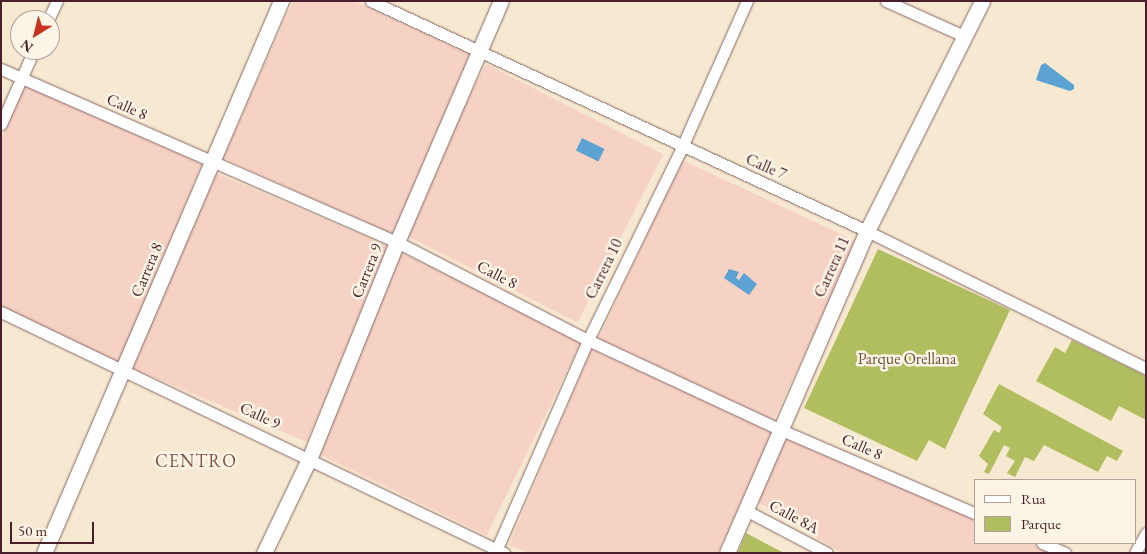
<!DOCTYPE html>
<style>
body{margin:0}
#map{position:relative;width:1147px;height:554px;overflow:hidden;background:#f7e9d1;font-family:"EB Garamond",serif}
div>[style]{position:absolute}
.built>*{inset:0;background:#f6d2c4;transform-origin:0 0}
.green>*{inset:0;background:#b1be60}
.water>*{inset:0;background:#5ca2d2;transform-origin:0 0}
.roads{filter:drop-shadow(0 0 1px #876665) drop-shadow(0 0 1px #876665)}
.minor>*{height:11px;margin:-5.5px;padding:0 5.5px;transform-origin:5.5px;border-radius:5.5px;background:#fff}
.tertiary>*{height:15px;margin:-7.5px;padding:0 7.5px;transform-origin:7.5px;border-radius:7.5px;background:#fff}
span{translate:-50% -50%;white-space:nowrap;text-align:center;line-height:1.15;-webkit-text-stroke:5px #fcf5e5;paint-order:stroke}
.street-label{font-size:16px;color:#4a1f2b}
.park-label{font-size:16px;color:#694f3b}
.neighbourhood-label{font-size:18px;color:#815444;letter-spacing:1px}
.frame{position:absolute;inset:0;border:2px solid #4a1f2b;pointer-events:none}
.legend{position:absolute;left:974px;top:479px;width:162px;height:65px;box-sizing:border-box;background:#fcf5e5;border:1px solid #b59f9b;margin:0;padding:6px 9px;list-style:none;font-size:15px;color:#4a1f2b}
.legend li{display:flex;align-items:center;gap:10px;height:25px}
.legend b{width:25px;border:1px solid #b59f9b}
.north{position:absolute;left:10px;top:10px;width:50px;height:50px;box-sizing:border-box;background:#fcf5e5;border:1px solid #b59f9b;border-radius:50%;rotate:216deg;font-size:14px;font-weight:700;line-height:20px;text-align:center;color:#4a1f2b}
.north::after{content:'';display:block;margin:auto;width:18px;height:22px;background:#c8321e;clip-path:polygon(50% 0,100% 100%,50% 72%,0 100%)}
.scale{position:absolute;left:10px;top:522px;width:84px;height:22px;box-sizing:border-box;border:2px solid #4a1f2b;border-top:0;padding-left:6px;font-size:15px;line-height:18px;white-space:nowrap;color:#4a1f2b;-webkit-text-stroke:4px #fcf5e5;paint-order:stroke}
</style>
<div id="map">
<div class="built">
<i style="clip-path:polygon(293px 1px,354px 1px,472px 55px,395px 235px,223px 158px)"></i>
<i style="left:486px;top:64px;width:199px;height:189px;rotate:27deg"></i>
<i style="clip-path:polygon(25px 85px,202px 164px,119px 364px,1px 307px,1px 139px)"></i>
<i style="left:682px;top:160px;width:193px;height:197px;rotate:25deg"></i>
<i style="left:211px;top:171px;width:194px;height:212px;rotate:23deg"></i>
<i style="left:402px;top:253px;width:200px;height:217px;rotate:26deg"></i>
<i style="clip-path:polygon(591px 349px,774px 430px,718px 553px,529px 553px,509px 545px)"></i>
<i style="clip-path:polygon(783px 434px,976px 517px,976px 543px,1034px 543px,1057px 553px,842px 553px,755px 500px)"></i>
</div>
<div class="green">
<i style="clip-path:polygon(878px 249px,1010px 310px,945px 449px,929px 440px,917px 461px,804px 408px)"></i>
<i style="clip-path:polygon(1072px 340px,1146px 376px,1146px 420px,1119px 406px,1111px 421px,1036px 381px,1055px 347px,1065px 353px)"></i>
<i style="clip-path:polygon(999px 384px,1123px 451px,1117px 461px,1107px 456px,1098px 472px,1044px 445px,1034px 461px,1025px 457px,1015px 477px,1007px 473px,1015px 461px,1006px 456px,1010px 448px,1004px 445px,989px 474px,984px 472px,988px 464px,979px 456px,994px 430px,999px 433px,1002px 427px,983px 414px)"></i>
<i style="clip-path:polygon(746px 533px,782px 552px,782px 553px,738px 553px)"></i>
</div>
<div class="water">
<i style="clip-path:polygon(1045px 63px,1074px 85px,1074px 89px,1070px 91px,1036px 80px,1041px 65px)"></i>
<i style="left:582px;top:138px;width:25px;height:14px;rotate:26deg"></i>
<i style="clip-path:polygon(729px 269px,739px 272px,736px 278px,739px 280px,744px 273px,757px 284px,749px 295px,724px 278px)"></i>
</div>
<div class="roads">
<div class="minor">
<i style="left:371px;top:1px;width:547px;rotate:24.88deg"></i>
<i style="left:867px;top:231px;width:311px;rotate:26.2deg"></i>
<i style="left:886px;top:1px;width:85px;rotate:24.2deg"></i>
<i style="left:48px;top:20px;width:21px;rotate:-65deg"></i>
<i style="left:1px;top:69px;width:432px;rotate:23.6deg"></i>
<i style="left:397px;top:242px;width:215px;rotate:27.2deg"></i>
<i style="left:588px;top:340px;width:211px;rotate:25deg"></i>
<i style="left:779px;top:429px;width:215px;rotate:23.3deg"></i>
<i style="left:1px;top:124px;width:81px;rotate:-66deg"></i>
<i style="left:1px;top:312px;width:558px;rotate:25.6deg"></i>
<i style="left:746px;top:507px;width:6px;rotate:59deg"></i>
<i style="left:749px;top:512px;width:88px;rotate:27.7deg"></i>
<i style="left:1042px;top:543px;width:25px;rotate:23deg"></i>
<i style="left:495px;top:553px;width:232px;rotate:-66.4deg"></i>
<i style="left:588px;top:340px;width:215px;rotate:-64deg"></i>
<i style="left:682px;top:147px;width:160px;rotate:-66deg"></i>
<i style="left:1135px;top:553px;width:23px;rotate:-61deg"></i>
</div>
<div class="tertiary">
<i style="left:44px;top:553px;width:601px;rotate:-66.76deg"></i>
<i style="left:264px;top:553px;width:106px;rotate:-64.4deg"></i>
<i style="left:310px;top:457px;width:232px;rotate:-68deg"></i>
<i style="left:397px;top:242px;width:262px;rotate:-66.7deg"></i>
<i style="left:727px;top:553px;width:351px;rotate:-66.5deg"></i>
<i style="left:867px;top:231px;width:257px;rotate:-63.4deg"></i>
</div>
</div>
<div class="street-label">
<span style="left:127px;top:107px;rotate:24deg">Calle 8</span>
<span style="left:766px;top:167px;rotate:24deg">Calle 7</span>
<span style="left:832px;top:267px;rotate:-66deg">Carrera 11</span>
<span style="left:604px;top:269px;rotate:-64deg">Carrera 10</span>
<span style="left:147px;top:270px;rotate:-67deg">Carrera 8</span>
<span style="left:367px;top:271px;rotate:-68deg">Carrera 9</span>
<span style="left:497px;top:275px;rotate:27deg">Calle 8</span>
<span style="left:260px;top:416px;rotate:25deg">Calle 9</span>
<span style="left:862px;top:447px;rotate:24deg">Calle 8</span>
<span style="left:794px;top:517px;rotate:28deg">Calle 8A</span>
</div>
<div class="park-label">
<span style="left:907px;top:359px">Parque Orellana</span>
</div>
<div class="neighbourhood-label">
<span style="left:196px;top:461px">CENTRO</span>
</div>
<div class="frame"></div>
<ul class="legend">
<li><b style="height:6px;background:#fff"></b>Rua</li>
<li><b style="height:14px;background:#b1be60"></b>Parque</li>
</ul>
<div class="north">N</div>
<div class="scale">50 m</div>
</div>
